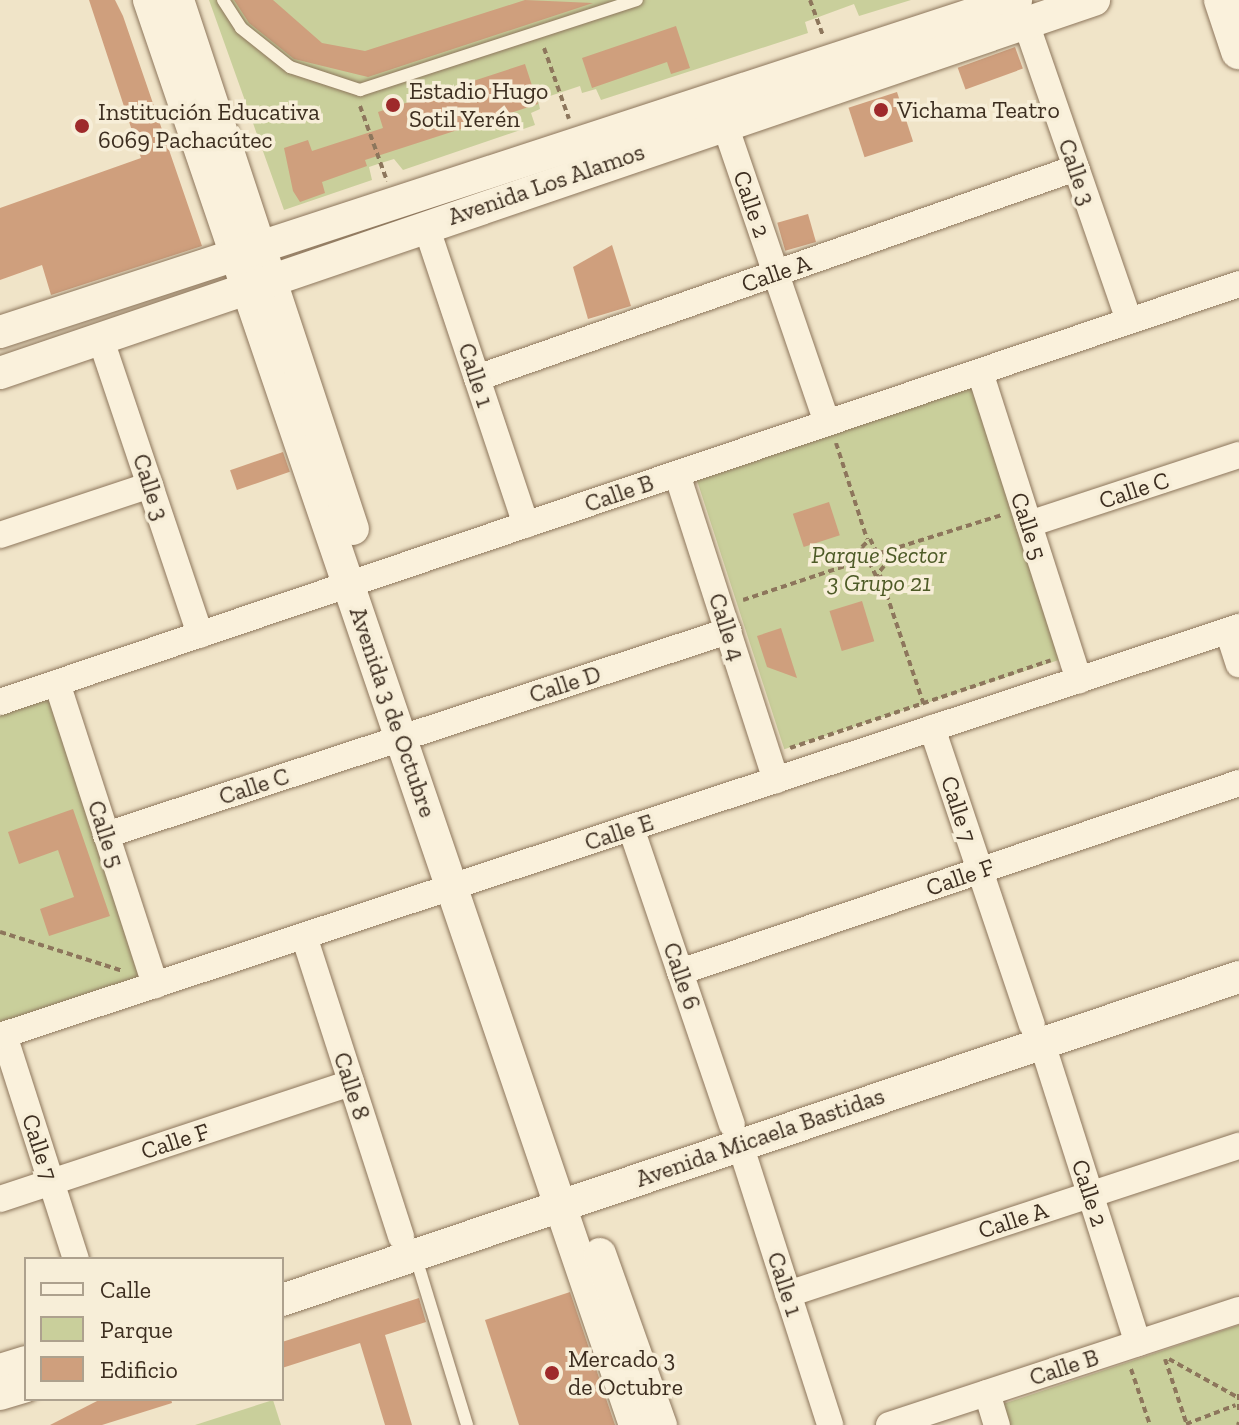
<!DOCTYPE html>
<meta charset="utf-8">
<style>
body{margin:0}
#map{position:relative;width:1239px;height:1425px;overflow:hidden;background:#f0e4c8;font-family:"Zilla Slab",serif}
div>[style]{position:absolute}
.green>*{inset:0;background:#c9cf9b;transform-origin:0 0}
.building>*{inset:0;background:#cf9f7d;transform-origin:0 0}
.path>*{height:4px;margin-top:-2px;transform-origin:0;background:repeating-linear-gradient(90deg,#8d765c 0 6px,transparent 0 10px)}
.roads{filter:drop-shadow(0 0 2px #8d765c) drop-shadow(0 0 2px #8d765c)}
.service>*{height:12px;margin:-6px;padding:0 6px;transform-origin:6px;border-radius:6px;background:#faf1dc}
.minor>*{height:26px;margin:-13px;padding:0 13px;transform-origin:13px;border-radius:13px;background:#faf1dc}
.tertiary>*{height:32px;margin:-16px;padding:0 16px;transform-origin:16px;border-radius:16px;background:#faf1dc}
.secondary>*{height:36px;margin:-18px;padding:0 18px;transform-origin:18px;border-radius:18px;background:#faf1dc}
.dots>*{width:22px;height:22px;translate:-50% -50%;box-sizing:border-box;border:4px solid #f7eed8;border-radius:50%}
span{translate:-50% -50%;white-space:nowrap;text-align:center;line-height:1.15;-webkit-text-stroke:7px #f7eed8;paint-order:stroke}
.poi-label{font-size:24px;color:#3d2e20}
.left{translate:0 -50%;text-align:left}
.street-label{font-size:24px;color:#3d2e20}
.park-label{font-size:24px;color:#4d5a26;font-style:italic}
.legend{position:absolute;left:24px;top:1257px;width:260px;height:144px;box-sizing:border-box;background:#f7eed8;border:2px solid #ada18e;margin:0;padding:10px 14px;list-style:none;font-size:24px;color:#3d2e20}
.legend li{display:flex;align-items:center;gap:16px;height:40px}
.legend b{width:40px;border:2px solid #ada18e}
</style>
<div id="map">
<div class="green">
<i style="clip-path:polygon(209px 0,911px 0,859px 16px,854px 4px,805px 22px,808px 33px,601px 100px,596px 89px,582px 93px,580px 86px,538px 100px,540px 109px,531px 113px,535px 125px,403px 170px,394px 159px,381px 163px,369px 167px,372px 180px,284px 210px)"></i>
<i style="left:973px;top:385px;width:288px;height:292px;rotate:72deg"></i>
<i style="clip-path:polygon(48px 697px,144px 978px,0 1027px,0 713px)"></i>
<i style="clip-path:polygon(1239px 1325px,1239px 1425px,1010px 1425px,1003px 1404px)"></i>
<i style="clip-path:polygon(273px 1400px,281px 1425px,195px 1425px)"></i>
</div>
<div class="building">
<i style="clip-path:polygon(89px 0,115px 0,123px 16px,202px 246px,51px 295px,42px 265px,0 280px,0 208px,141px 158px)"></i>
<i style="clip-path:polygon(234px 0,273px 0,322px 43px,365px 51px,525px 0,593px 3px,368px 77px,294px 59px,249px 23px)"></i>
<i style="clip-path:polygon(676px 26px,690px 68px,671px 74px,667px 62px,592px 88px,582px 58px)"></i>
<i style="left:1015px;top:47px;width:23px;height:61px;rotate:70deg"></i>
<i style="clip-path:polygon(525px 64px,538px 104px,365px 160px,367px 166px,322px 182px,325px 193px,300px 202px,293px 191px,284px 148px,308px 140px,312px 151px,383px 128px,378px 112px)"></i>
<i style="left:897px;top:92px;width:52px;height:51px;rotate:72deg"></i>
<i style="left:808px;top:214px;width:29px;height:32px;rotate:74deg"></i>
<i style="clip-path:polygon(612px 245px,631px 306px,588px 319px,573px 267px)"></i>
<i style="left:283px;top:452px;width:21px;height:56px;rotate:71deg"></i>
<i style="left:829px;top:502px;width:35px;height:38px;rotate:72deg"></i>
<i style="left:862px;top:601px;width:42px;height:34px;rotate:73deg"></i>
<i style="clip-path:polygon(781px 628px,797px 678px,767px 667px,757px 636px)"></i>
<i style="clip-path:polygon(73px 809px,110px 916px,49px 936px,40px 909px,74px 897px,58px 850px,19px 864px,8px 832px)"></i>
<i style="clip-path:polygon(570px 1292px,615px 1425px,519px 1425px,485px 1320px)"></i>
<i style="clip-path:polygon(419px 1298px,426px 1322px,385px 1335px,412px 1425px,385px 1425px,360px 1343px,282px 1368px,282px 1342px)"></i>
<i style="clip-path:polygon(101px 1399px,171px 1399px,172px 1403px,102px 1425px,50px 1425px)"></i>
</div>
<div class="path">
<i style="left:810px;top:0;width:37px;rotate:70deg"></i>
<i style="left:544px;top:48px;width:75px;rotate:70.6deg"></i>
<i style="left:360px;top:106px;width:80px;rotate:70.2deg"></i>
<i style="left:836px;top:443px;width:101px;rotate:72.1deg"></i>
<i style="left:870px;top:539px;width:30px;rotate:63deg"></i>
<i style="left:884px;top:566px;width:13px;rotate:129deg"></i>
<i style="left:876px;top:576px;width:32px;rotate:-116deg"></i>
<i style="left:862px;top:547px;width:11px;rotate:-45deg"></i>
<i style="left:880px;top:553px;width:128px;rotate:-17.3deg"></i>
<i style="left:880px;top:575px;width:137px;rotate:71.3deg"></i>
<i style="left:743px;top:600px;width:130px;rotate:-18.4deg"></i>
<i style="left:790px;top:748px;width:275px;rotate:-18.6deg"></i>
<i style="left:0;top:932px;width:129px;rotate:17.6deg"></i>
<i style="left:1165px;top:1359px;width:70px;rotate:71.6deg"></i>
<i style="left:1169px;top:1359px;width:78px;rotate:29.2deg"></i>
<i style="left:1131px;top:1369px;width:59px;rotate:71.3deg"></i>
<i style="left:1239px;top:1394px;width:16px;rotate:90deg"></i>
<i style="left:1186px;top:1424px;width:53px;rotate:-20.8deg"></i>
<i style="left:1238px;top:1425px;width:3px;rotate:-72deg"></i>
</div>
<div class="roads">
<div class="service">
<i style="left:223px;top:0;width:33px;rotate:57deg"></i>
<i style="left:241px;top:28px;width:63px;rotate:38.5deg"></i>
<i style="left:290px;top:67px;width:74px;rotate:18.2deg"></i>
<i style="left:360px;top:90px;width:291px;rotate:-18deg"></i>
<i style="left:416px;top:1258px;width:175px;rotate:73deg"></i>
</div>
<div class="minor">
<i style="left:1026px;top:23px;width:315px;rotate:70.9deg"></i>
<i style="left:724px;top:122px;width:318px;rotate:71.1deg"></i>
<i style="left:426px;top:226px;width:315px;rotate:71.5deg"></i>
<i style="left:101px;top:340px;width:311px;rotate:71.4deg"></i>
<i style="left:980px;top:372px;width:324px;rotate:72.2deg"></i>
<i style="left:477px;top:378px;width:635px;rotate:-19.32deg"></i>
<i style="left:677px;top:474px;width:322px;rotate:72.1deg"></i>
<i style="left:1029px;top:524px;width:221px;rotate:-18.2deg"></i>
<i style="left:0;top:535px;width:158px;rotate:-18.4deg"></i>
<i style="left:1228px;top:631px;width:35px;rotate:72deg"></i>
<i style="left:57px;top:683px;width:318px;rotate:72deg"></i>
<i style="left:0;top:702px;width:1308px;rotate:-18.64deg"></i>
<i style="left:932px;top:728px;width:313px;rotate:71.4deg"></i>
<i style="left:631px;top:828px;width:313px;rotate:71.2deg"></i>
<i style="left:106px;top:835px;width:655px;rotate:-18.16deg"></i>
<i style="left:304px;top:936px;width:316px;rotate:72.1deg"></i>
<i style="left:680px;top:972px;width:590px;rotate:-18.68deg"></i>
<i style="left:4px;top:1035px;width:235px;rotate:72.2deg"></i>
<i style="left:0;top:1036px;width:1305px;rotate:-18.27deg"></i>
<i style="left:1042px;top:1043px;width:315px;rotate:72.3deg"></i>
<i style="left:740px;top:1144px;width:295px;rotate:72.2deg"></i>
<i style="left:0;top:1199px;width:370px;rotate:-18.3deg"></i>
<i style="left:788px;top:1294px;width:475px;rotate:-18.2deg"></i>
<i style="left:987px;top:1393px;width:34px;rotate:73deg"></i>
<i style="left:889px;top:1425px;width:368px;rotate:-18.2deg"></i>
</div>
<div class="tertiary">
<i style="left:149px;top:0;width:1506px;rotate:71.17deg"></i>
<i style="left:178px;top:0;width:557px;rotate:71.7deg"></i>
<i style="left:0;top:332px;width:1069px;rotate:-18.1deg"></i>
<i style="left:0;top:373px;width:1156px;rotate:-18.83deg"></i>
<i style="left:600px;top:1254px;width:182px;rotate:70.4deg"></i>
<i style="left:282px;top:1300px;width:1010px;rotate:-18.65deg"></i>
<i style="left:0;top:1370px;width:27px;rotate:-17deg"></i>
<i style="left:0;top:1394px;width:27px;rotate:-17deg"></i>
</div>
<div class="secondary">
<i style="left:1222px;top:0;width:54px;rotate:71.6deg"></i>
</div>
</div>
<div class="dots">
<i style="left:393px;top:105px;background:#9e2a2b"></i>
<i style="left:881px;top:110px;background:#9e2a2b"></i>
<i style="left:82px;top:126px;background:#9e2a2b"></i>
<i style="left:552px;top:1373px;background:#9e2a2b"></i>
</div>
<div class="poi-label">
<span class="left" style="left:409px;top:105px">Estadio Hugo<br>Sotil Yerén</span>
<span class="left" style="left:897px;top:110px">Vichama Teatro</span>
<span class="left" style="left:98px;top:126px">Institución Educativa<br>6069 Pachacútec</span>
<span class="left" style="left:568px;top:1373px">Mercado 3<br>de Octubre</span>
</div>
<div class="street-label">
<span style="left:1077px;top:172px;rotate:71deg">Calle 3</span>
<span style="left:546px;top:184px;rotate:-19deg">Avenida Los Alamos</span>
<span style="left:752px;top:204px;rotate:71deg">Calle 2</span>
<span style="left:776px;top:273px;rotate:-19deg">Calle A</span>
<span style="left:476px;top:375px;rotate:72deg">Calle 1</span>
<span style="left:151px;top:487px;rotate:72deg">Calle 3</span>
<span style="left:1134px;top:490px;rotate:-18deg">Calle C</span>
<span style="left:619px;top:493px;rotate:-19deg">Calle B</span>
<span style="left:1029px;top:526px;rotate:72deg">Calle 5</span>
<span style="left:727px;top:627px;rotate:72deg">Calle 4</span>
<span style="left:565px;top:684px;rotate:-18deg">Calle D</span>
<span style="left:393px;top:712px;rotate:71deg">Avenida 3 de Octubre</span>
<span style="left:254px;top:786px;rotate:-18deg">Calle C</span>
<span style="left:959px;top:809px;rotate:72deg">Calle 7</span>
<span style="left:619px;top:832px;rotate:-18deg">Calle E</span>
<span style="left:106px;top:834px;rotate:72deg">Calle 5</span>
<span style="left:960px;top:877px;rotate:-19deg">Calle F</span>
<span style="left:682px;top:976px;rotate:71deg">Calle 6</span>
<span style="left:352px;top:1086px;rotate:72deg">Calle 8</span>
<span style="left:760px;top:1137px;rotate:-19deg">Avenida Micaela Bastidas</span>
<span style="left:175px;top:1141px;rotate:-18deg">Calle F</span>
<span style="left:40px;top:1147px;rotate:72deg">Calle 7</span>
<span style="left:1090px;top:1193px;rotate:72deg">Calle 2</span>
<span style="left:1013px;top:1220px;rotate:-18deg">Calle A</span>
<span style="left:785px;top:1284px;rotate:72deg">Calle 1</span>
<span style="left:1064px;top:1367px;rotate:-18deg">Calle B</span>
</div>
<div class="park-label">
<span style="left:879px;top:569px">Parque Sector<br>3 Grupo 21</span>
</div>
<ul class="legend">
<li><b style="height:10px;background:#faf1dc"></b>Calle</li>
<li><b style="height:22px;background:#c9cf9b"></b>Parque</li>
<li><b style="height:22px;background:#cf9f7d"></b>Edificio</li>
</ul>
</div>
